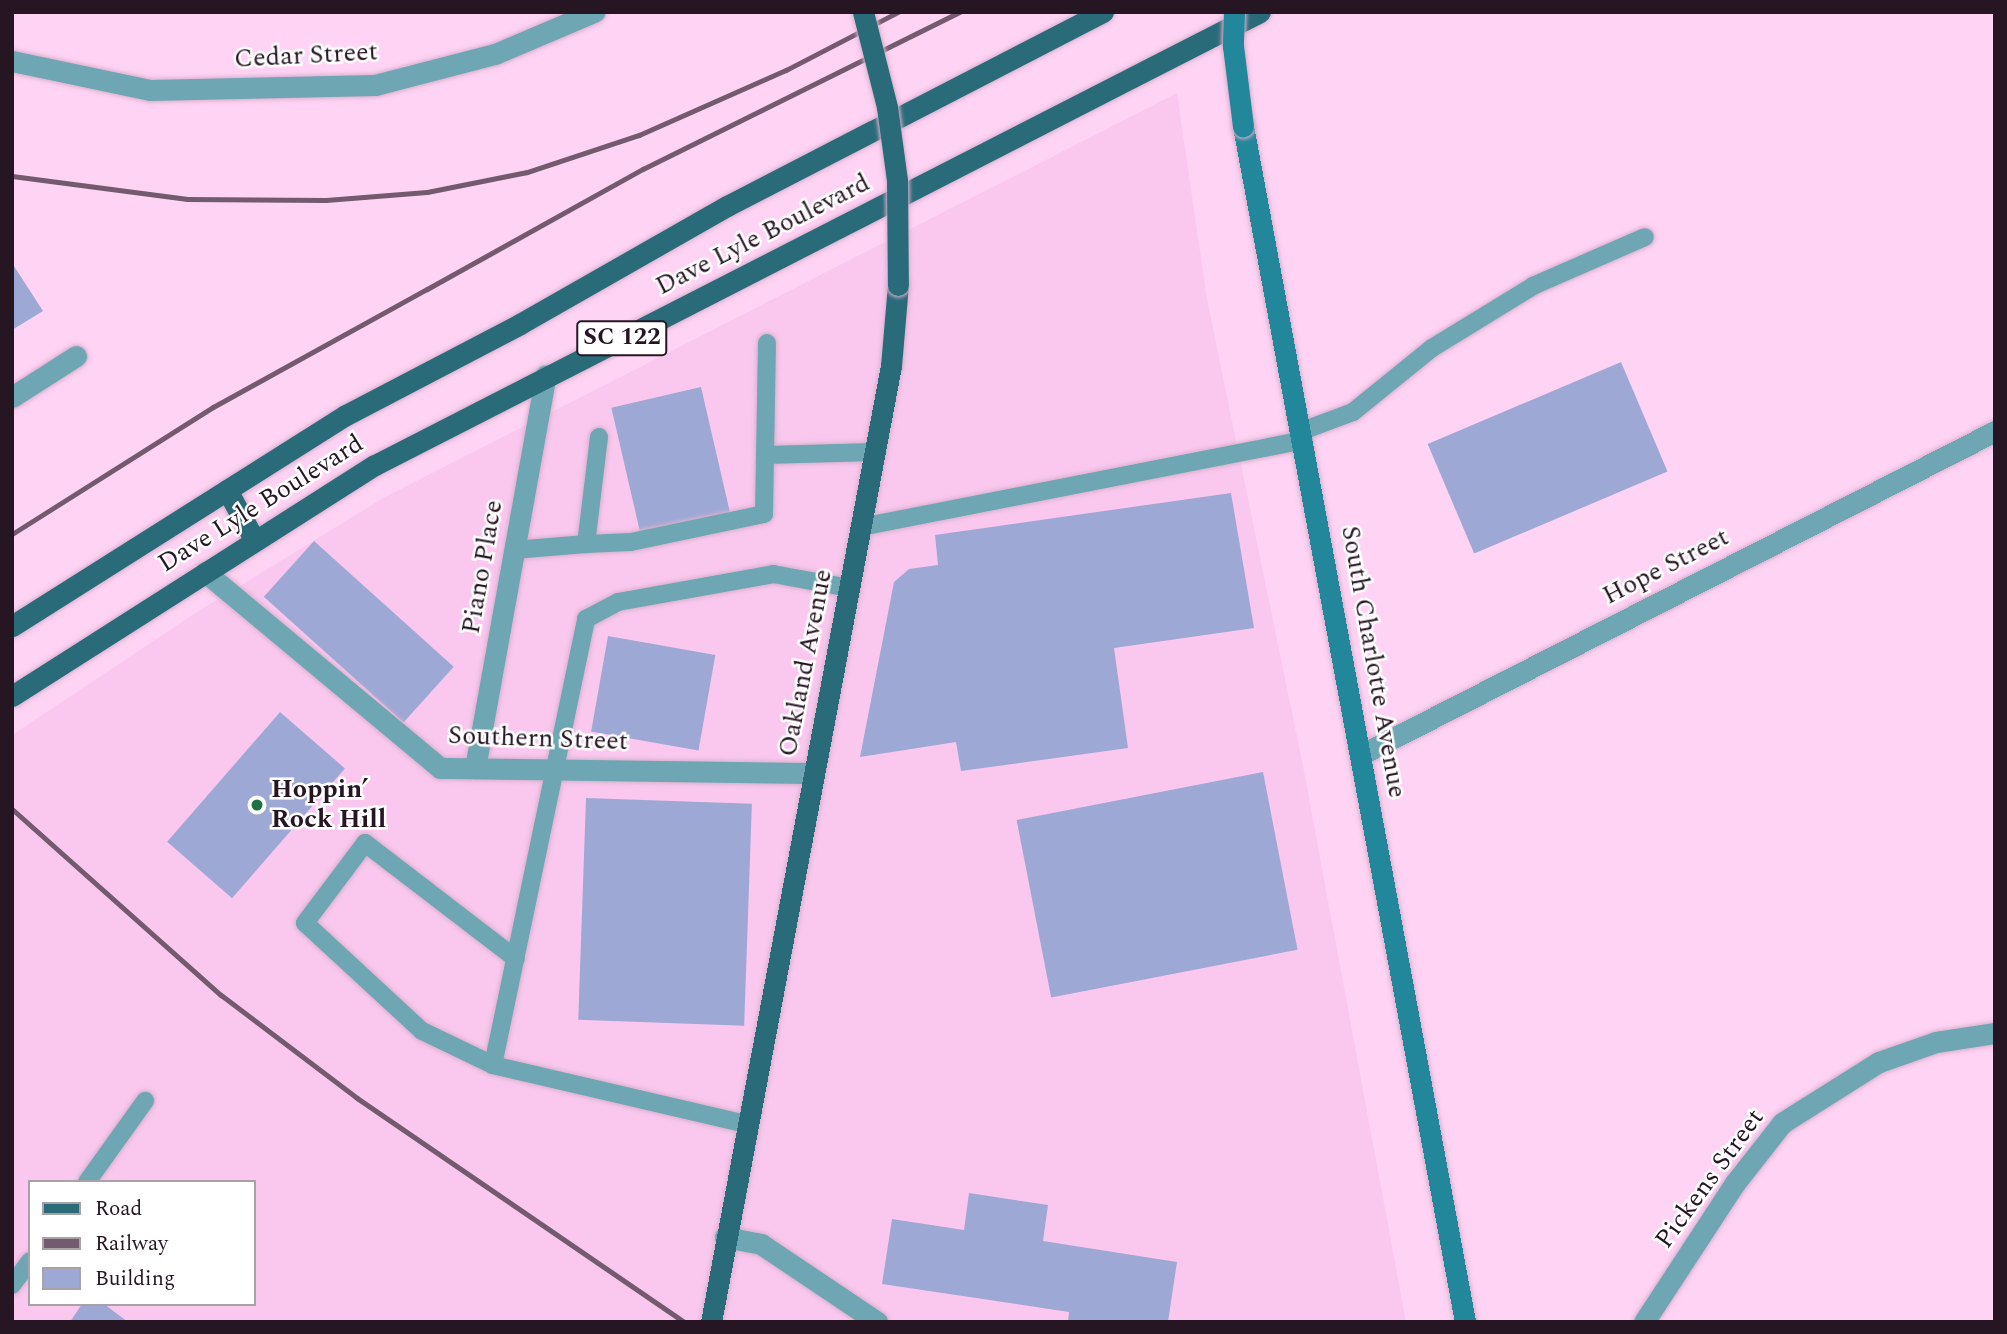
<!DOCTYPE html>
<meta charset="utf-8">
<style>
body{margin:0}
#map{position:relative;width:2007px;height:1334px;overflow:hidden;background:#ffd3f4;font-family:Spectral,serif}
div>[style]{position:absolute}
.built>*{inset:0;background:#fac8ef}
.building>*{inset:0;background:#9ea8d5;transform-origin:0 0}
.roads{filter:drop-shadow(0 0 2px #d8b1ce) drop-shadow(0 0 2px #d8b1ce)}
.lane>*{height:18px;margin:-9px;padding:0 9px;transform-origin:9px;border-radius:9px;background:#6ea6b3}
.street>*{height:21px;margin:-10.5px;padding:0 10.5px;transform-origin:10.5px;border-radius:10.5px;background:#6ea6b3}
.secondary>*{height:21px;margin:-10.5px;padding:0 10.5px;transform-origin:10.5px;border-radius:10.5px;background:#23879b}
.primary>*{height:21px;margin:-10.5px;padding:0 10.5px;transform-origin:10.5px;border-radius:10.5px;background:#296b79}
.rail>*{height:5px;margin:-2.5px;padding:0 2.5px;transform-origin:2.5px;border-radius:2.5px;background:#745a6e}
.bridges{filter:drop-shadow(0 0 2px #d8b1ce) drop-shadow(0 0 2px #d8b1ce)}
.secondary-bridge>*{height:21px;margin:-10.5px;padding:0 10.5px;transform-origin:10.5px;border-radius:10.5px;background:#23879b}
.primary-bridge>*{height:21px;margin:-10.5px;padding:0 10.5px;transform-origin:10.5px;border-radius:10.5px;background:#296b79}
.dots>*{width:19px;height:19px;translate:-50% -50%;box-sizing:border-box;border:4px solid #fff;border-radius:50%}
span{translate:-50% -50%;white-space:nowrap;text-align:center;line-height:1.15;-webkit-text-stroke:5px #fff;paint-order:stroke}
.shield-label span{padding:2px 5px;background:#fff;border:2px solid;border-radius:5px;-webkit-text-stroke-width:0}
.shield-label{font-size:24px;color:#261623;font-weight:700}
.street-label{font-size:26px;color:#261623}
.poi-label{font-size:26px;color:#261623;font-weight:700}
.left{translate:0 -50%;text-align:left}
.frame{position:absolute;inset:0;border:14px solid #261623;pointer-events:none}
.legend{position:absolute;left:28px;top:1180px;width:228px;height:126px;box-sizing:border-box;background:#fff;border:2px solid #a8a2a7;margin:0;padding:9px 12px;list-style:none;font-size:21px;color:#261623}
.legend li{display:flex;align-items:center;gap:14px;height:35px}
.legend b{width:35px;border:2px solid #a8a2a7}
</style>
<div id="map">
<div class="built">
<i style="clip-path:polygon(evenodd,1177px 93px,1207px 299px,1304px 771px,1406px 1322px,12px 1322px,12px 735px,197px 612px,385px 497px,1177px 93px,30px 1182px,254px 1182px,254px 1304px,30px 1304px,30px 1182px)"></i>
</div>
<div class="building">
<i style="clip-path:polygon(12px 263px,43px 311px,12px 330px)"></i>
<i style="left:1621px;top:362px;width:119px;height:210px;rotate:67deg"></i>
<i style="left:701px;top:387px;width:132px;height:92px;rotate:77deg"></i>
<i style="clip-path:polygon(1231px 493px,1254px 628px,1114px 648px,1128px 748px,961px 771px,956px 742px,860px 757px,894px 582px,909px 569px,938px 565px,935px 535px)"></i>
<i style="left:314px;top:541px;width:188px;height:75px;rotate:42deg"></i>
<i style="left:608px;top:636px;width:109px;height:97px;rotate:10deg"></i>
<i style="left:280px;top:712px;width:86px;height:172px;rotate:41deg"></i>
<i style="left:1263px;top:772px;width:181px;height:251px;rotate:79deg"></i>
<i style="left:586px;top:798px;width:166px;height:222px;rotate:2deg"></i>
<i style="clip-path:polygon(969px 1193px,1048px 1205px,1043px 1241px,1177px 1262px,1168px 1322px,1068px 1322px,1069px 1312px,882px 1284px,892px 1219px,964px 1230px)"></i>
<i style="clip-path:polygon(82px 1304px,104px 1304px,128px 1322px,70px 1322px)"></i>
</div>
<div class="roads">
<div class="lane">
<i style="left:1302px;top:431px;width:54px;rotate:-20.4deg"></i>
<i style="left:1353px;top:412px;width:102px;rotate:-39deg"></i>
<i style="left:1432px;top:348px;width:119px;rotate:-31.5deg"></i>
<i style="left:1533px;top:286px;width:122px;rotate:-23.6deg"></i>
<i style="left:599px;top:437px;width:108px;rotate:96.9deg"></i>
<i style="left:586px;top:544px;width:45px;rotate:-2.5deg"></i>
<i style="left:631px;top:542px;width:136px;rotate:-11.9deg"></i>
<i style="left:764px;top:514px;width:171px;rotate:-89deg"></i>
<i style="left:765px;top:455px;width:110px;rotate:-1.6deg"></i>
<i style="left:861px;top:527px;width:451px;rotate:-11.1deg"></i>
<i style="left:514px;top:550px;width:72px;rotate:-4.8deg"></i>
<i style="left:493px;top:1065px;width:79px;rotate:-154.4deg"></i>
<i style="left:422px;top:1031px;width:159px;rotate:-137.3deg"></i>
<i style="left:305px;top:923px;width:100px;rotate:-53.1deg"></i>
<i style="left:365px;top:843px;width:190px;rotate:37.5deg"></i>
<i style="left:746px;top:1124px;width:260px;rotate:-166.9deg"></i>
<i style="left:493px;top:1065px;width:456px;rotate:-78.2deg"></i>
<i style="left:586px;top:619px;width:36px;rotate:-28deg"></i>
<i style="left:618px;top:602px;width:158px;rotate:-10.2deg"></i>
<i style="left:773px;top:574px;width:77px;rotate:10.4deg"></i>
<i style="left:87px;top:1182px;width:100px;rotate:-54.4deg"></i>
<i style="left:12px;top:1285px;width:30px;rotate:-53deg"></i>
</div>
<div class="street">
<i style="left:12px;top:61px;width:141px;rotate:11.9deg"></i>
<i style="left:150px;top:90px;width:225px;rotate:-1.3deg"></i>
<i style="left:375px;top:85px;width:124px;rotate:-14.5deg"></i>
<i style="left:495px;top:54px;width:108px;rotate:-23deg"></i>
<i style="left:12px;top:397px;width:76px;rotate:-32.6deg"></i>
<i style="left:205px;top:572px;width:306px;rotate:39.8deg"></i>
<i style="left:440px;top:768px;width:374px;rotate:0.8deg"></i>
<i style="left:1362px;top:754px;width:711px;rotate:-27.03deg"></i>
<i style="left:475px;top:768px;width:399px;rotate:-79.8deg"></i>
<i style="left:725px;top:1237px;width:37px;rotate:11deg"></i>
<i style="left:761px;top:1244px;width:140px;rotate:33.9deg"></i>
<i style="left:1644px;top:1322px;width:166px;rotate:-56.8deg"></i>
<i style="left:1735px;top:1183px;width:76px;rotate:-51.9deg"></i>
<i style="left:1782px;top:1123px;width:115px;rotate:-32.2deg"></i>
<i style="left:1879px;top:1062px;width:60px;rotate:-19.3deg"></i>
<i style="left:1936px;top:1042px;width:60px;rotate:-8.7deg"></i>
</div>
<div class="secondary">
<i style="left:1243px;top:126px;width:1216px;rotate:79.48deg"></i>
</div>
<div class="primary">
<i style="left:227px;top:490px;width:58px;rotate:61.2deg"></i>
<i style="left:12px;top:626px;width:395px;rotate:-32.3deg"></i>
<i style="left:346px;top:415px;width:196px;rotate:-27.6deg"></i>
<i style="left:520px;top:324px;width:238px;rotate:-29.7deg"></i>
<i style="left:727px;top:206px;width:423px;rotate:-27.3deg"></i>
<i style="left:12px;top:696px;width:430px;rotate:-32.5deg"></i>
<i style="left:375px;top:465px;width:994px;rotate:-27.11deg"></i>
<i style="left:711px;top:1322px;width:973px;rotate:-79.34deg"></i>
<i style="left:891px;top:366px;width:81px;rotate:-85.1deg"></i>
</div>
</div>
<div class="rail">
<i style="left:12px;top:176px;width:177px;rotate:7.5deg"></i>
<i style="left:187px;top:199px;width:139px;rotate:0.4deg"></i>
<i style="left:326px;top:200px;width:101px;rotate:-4.5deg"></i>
<i style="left:427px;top:192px;width:102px;rotate:-11.3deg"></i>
<i style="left:527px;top:172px;width:118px;rotate:-18.3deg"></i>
<i style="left:639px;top:135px;width:161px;rotate:-23.9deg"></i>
<i style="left:786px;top:70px;width:126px;rotate:-27.4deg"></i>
<i style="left:12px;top:534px;width:238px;rotate:-32.3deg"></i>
<i style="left:213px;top:407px;width:244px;rotate:-28.9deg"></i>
<i style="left:427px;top:289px;width:247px;rotate:-29.1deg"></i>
<i style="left:643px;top:169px;width:353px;rotate:-26.4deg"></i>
<i style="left:12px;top:809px;width:280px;rotate:41.7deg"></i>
<i style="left:221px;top:995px;width:171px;rotate:37.1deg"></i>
<i style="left:357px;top:1098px;width:396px;rotate:34.4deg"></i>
</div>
<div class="bridges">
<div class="secondary-bridge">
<i style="left:1234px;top:12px;width:34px;rotate:92deg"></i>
<i style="left:1233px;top:46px;width:81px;rotate:82.9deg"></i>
</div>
<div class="primary-bridge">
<i style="left:863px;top:12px;width:98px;rotate:75.8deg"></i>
<i style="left:887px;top:107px;width:74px;rotate:82.2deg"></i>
<i style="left:897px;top:180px;width:105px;rotate:89.5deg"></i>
</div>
</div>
<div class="dots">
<i style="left:257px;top:805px;background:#1f7244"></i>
</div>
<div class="shield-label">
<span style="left:622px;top:338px">SC 122</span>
</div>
<div class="street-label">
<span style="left:306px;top:56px;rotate:-3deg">Cedar Street</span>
<span style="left:763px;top:235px;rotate:-27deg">Dave Lyle Boulevard</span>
<span style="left:261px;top:504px;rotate:-32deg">Dave Lyle Boulevard</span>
<span style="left:483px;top:567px;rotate:-80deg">Piano Place</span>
<span style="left:1666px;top:567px;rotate:-27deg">Hope Street</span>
<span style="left:1373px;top:662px;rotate:80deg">South Charlotte Avenue</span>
<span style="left:806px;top:663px;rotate:-79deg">Oakland Avenue</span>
<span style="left:538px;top:739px;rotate:2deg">Southern Street</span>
<span style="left:1710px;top:1179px;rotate:-54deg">Pickens Street</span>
</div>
<div class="poi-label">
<span class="left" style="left:271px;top:805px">Hoppin’<br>Rock Hill</span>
</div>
<div class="frame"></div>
<ul class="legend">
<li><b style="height:9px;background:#296b79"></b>Road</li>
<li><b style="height:9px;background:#745a6e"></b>Railway</li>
<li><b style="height:19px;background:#9ea8d5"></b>Building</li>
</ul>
</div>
